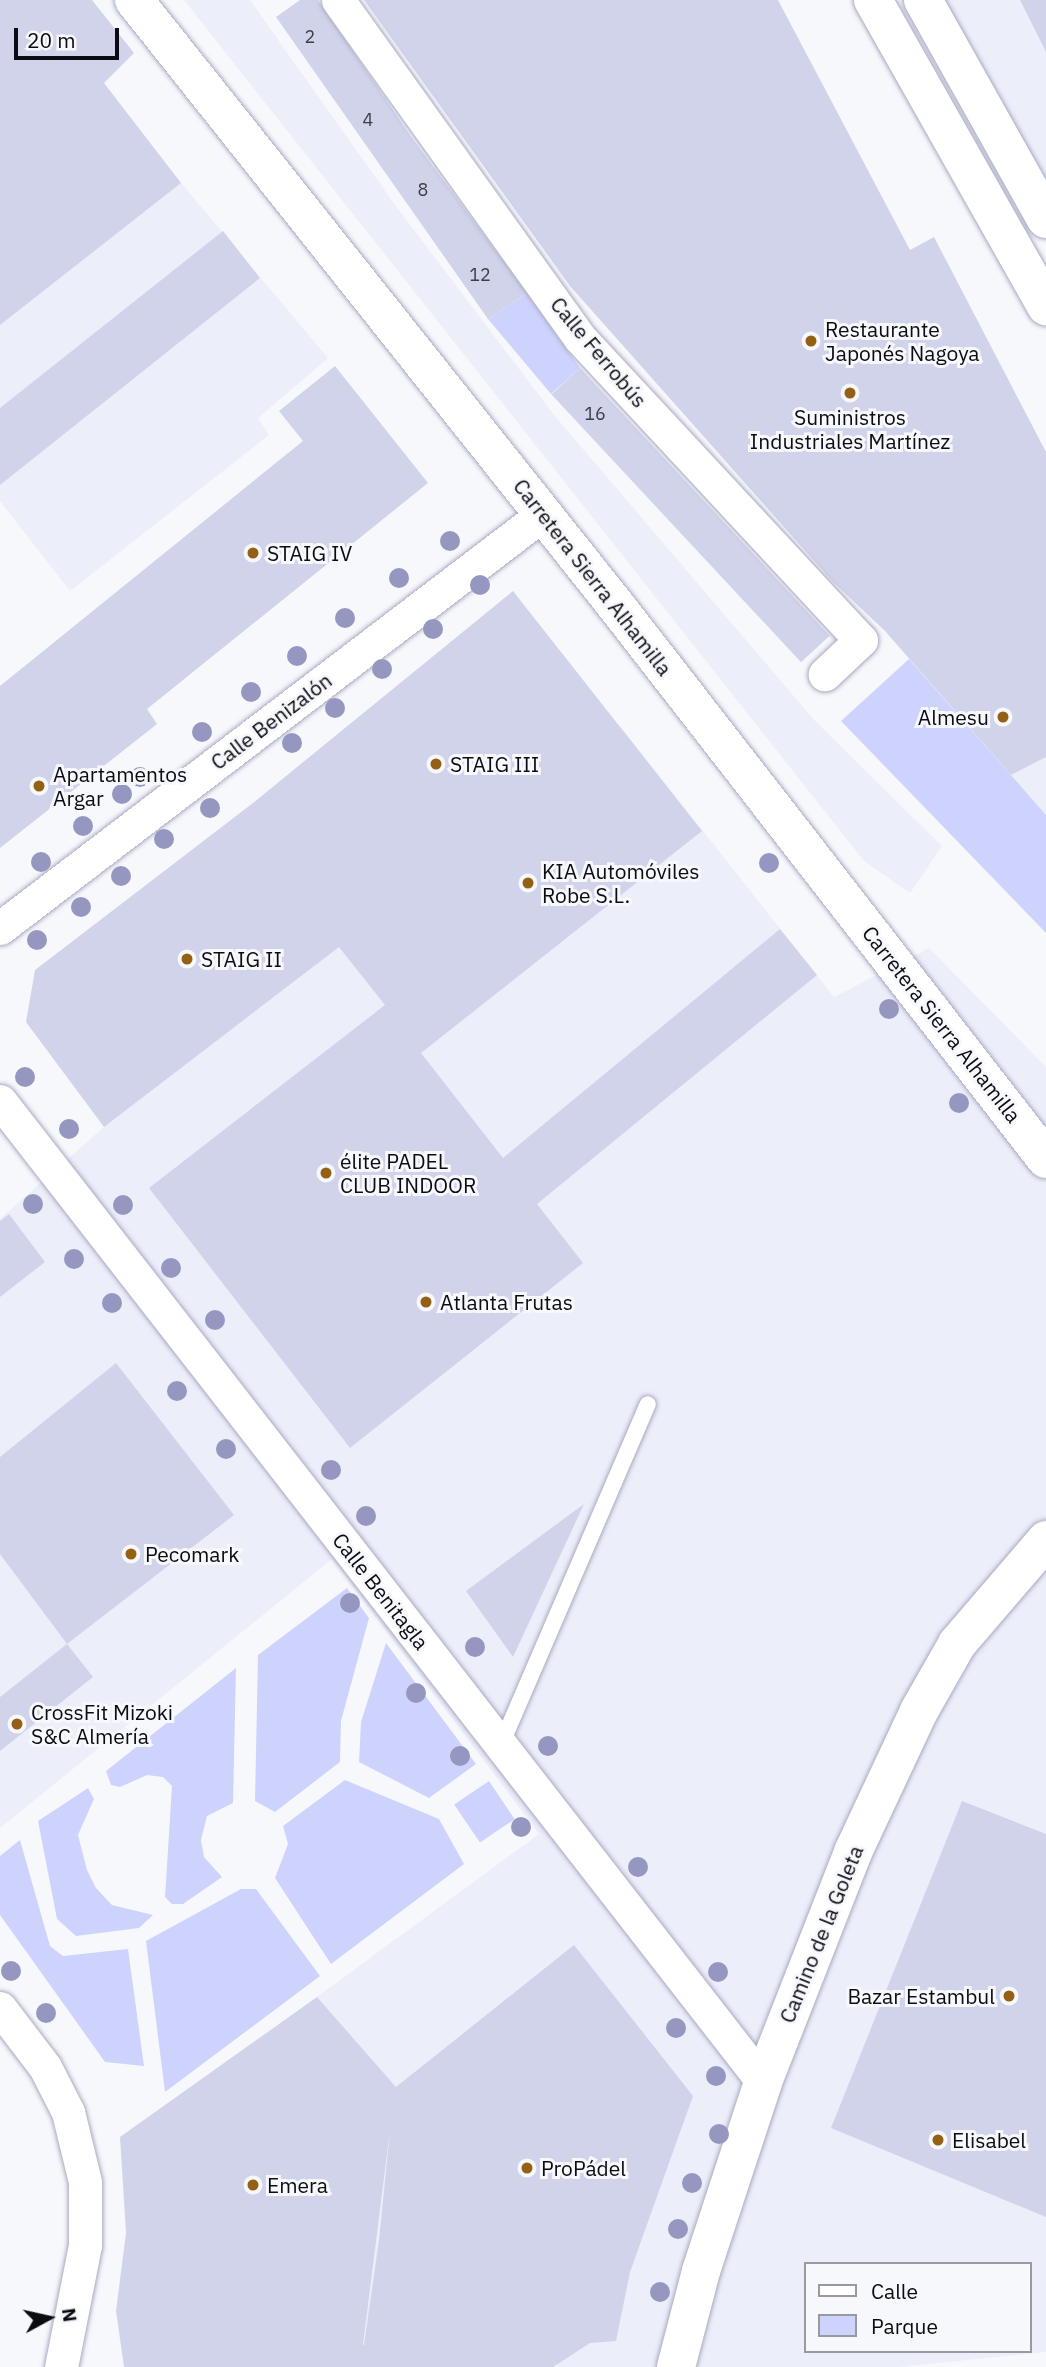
<!DOCTYPE html>
<meta charset="utf-8">
<style>
body{margin:0}
#map{position:relative;width:1046px;height:2367px;overflow:hidden;background:#f7f8fc;font-family:"IBM Plex Sans",sans-serif}
div>[style]{position:absolute}
.built>*{inset:0;background:#eceefa}
.green>*{inset:0;background:#ced3fe;transform-origin:0 0}
.building>*{inset:0;background:#d1d3eb;transform-origin:0 0}
.roads{filter:drop-shadow(0 0 2px #a8aac1) drop-shadow(0 0 2px #a8aac1)}
.service>*{height:16px;margin:-8px;padding:0 8px;transform-origin:8px;border-radius:8px;background:#fff}
.minor>*{height:33px;margin:-16.5px;padding:0 16.5px;transform-origin:16.5px;border-radius:16.5px;background:#fff}
.secondary>*{height:38px;margin:-19px;padding:0 19px;transform-origin:19px;border-radius:19px;background:#fff}
.primary>*{height:38px;margin:-19px;padding:0 19px;transform-origin:19px;border-radius:19px;background:#fff}
.trees>*{width:20px;height:20px;margin:-10px;border-radius:50%;background:#9697c0}
.dots>*{width:19px;height:19px;translate:-50% -50%;box-sizing:border-box;border:4px solid #f7f8fc;border-radius:50%}
span{translate:-50% -50%;white-space:nowrap;text-align:center;line-height:1.15;-webkit-text-stroke:6px #f7f8fc;paint-order:stroke}
.number-label{font-size:18px;color:#3c3e49}
.number-label span{-webkit-text-stroke-width:0}
.poi-label{font-size:21px;color:#0b0c13}
.left{translate:0 -50%;text-align:left}
.right{translate:-100% -50%;text-align:right}
.street-label{font-size:21px;color:#0b0c13}
.legend{position:absolute;left:804px;top:2262px;width:228px;height:91px;box-sizing:border-box;background:#f7f8fc;border:2px solid #999a9f;margin:0;padding:9px 12px;list-style:none;font-size:21px;color:#0b0c13}
.legend li{display:flex;align-items:center;gap:14px;height:35px}
.legend b{width:35px;border:2px solid #999a9f}
.north{position:absolute;left:14px;top:2283px;width:70px;height:70px;-webkit-text-stroke:5px #f7f8fc;paint-order:stroke;rotate:82deg;font-size:19px;font-weight:700;line-height:28px;text-align:center;color:#0b0c13}
.north::after{content:'';display:block;margin:auto;width:24px;height:32px;background:#0b0c13;clip-path:polygon(50% 0,100% 100%,50% 72%,0 100%)}
.scale{position:absolute;left:14px;top:28px;width:105px;height:32px;box-sizing:border-box;border:4px solid #0b0c13;border-top:0;padding-left:9px;font-size:21px;line-height:24px;white-space:nowrap;color:#0b0c13;-webkit-text-stroke:5px #f7f8fc;paint-order:stroke}
</style>
<div id="map">
<div class="built">
<i style="clip-path:polygon(0 0,39px 0,181px 183px,328px 358px,258px 418px,269px 435px,70px 591px,0 501px)"></i>
<i style="clip-path:polygon(184px 0,250px 0,395px 205px,554px 415px,815px 721px,942px 846px,910px 893px,864px 861px)"></i>
<i style="clip-path:polygon(945px 0,1046px 0,1046px 183px)"></i>
<i style="clip-path:polygon(evenodd,620px 726px,834px 997px,929px 948px,1046px 1067px,1046px 2352px,899px 2367px,360px 2367px,396px 2087px,317px 1997px,539px 1834px,332px 1559px,0 1828px,0 1219px,104px 1127px,620px 726px,806px 2264px,1030px 2264px,1030px 2351px,806px 2351px,806px 2264px)"></i>
<i style="clip-path:polygon(1046px 757px,1046px 815px,1011px 775px)"></i>
</div>
<div class="green">
<i style="clip-path:polygon(527px 293px,580px 368px,551px 394px,488px 319px)"></i>
<i style="clip-path:polygon(909px 659px,1046px 815px,1046px 933px,841px 721px)"></i>
<i style="clip-path:polygon(347px 1588px,369px 1618px,341px 1721px,340px 1762px,275px 1812px,255px 1801px,258px 1655px)"></i>
<i style="clip-path:polygon(386px 1643px,476px 1764px,429px 1798px,359px 1762px,361px 1722px)"></i>
<i style="clip-path:polygon(236px 1668px,233px 1803px,207px 1816px,201px 1840px,204px 1857px,222px 1877px,183px 1904px,172px 1904px,165px 1897px,172px 1786px,163px 1777px,147px 1775px,120px 1787px,111px 1785px,106px 1771px)"></i>
<i style="clip-path:polygon(345px 1780px,439px 1819px,464px 1864px,331px 1964px,275px 1878px,288px 1844px,283px 1826px)"></i>
<i style="left:489px;top:1781px;width:46px;height:42px;rotate:56deg"></i>
<i style="clip-path:polygon(88px 1788px,94px 1799px,78px 1835px,87px 1870px,96px 1888px,112px 1905px,153px 1915px,139px 1928px,76px 1936px,57px 1919px,38px 1821px)"></i>
<i style="clip-path:polygon(20px 1840px,50px 1946px,63px 1956px,128px 1949px,144px 2066px,105px 2062px,0 1915px,0 1856px)"></i>
<i style="clip-path:polygon(241px 1889px,256px 1889px,320px 1976px,165px 2092px,146px 1941px)"></i>
</div>
<div class="building">
<i style="clip-path:polygon(0 0,92px 0,134px 53px,104px 83px,181px 183px,0 325px)"></i>
<i style="clip-path:polygon(300px 0,318px 0,412px 138px,527px 293px,488px 319px,276px 17px)"></i>
<i style="clip-path:polygon(364px 0,778px 0,910px 250px,934px 237px,1046px 452px,1046px 757px,1011px 775px,885px 631px,832px 581px,570px 286px)"></i>
<i style="clip-path:polygon(1020px 0,1046px 0,1046px 52px)"></i>
<i style="clip-path:polygon(223px 231px,260px 278px,0 485px,0 408px)"></i>
<i style="clip-path:polygon(335px 366px,428px 483px,147px 709px,157px 724px,0 848px,0 686px,303px 441px,279px 411px)"></i>
<i style="left:580px;top:368px;width:366px;height:39px;rotate:47deg"></i>
<i style="clip-path:polygon(513px 591px,702px 831px,421px 1053px,503px 1158px,780px 929px,817px 975px,537px 1204px,583px 1263px,350px 1448px,149px 1188px,385px 1005px,339px 947px,104px 1127px,26px 1022px,35px 970px,253px 803px)"></i>
<i style="clip-path:polygon(9px 1214px,45px 1262px,0 1297px,0 1221px)"></i>
<i style="clip-path:polygon(116px 1363px,234px 1515px,67px 1644px,0 1554px,0 1457px)"></i>
<i style="clip-path:polygon(584px 1504px,513px 1657px,466px 1591px)"></i>
<i style="clip-path:polygon(67px 1644px,93px 1677px,0 1751px,0 1697px)"></i>
<i style="clip-path:polygon(962px 1801px,1046px 1834px,1046px 2217px,831px 2128px)"></i>
<i style="clip-path:polygon(evenodd,574px 1945px,693px 2096px,630px 2272px,616px 2341px,590px 2343px,553px 2367px,124px 2367px,116px 2311px,126px 2233px,120px 2137px,317px 1997px,396px 2087px,574px 1945px,390px 2131px,379px 2240px,364px 2345px,363px 2345px,390px 2131px)"></i>
</div>
<div class="roads">
<div class="service">
<i style="left:501px;top:1745px;width:371px;rotate:-66.7deg"></i>
</div>
<div class="minor">
<i style="left:338px;top:0;width:414px;rotate:54.4deg"></i>
<i style="left:579px;top:337px;width:414px;rotate:47.1deg"></i>
<i style="left:861px;top:640px;width:50px;rotate:136.6deg"></i>
<i style="left:0;top:928px;width:683px;rotate:-37.32deg"></i>
<i style="left:0;top:1101px;width:1243px;rotate:52.13deg"></i>
<i style="left:0;top:2008px;width:74px;rotate:52.7deg"></i>
<i style="left:45px;top:2067px;width:51px;rotate:62.9deg"></i>
<i style="left:68px;top:2112px;width:72px;rotate:76.3deg"></i>
<i style="left:85px;top:2182px;width:63px;rotate:90deg"></i>
<i style="left:85px;top:2245px;width:124px;rotate:101.1deg"></i>
</div>
<div class="secondary">
<i style="left:134px;top:0;width:776px;rotate:51.49deg"></i>
<i style="left:617px;top:607px;width:699px;rotate:52.15deg"></i>
<i style="left:676px;top:2367px;width:99px;rotate:-75.4deg"></i>
<i style="left:701px;top:2271px;width:199px;rotate:-71.8deg"></i>
<i style="left:763px;top:2082px;width:247px;rotate:-68.6deg"></i>
<i style="left:853px;top:1852px;width:156px;rotate:-64.9deg"></i>
<i style="left:919px;top:1711px;width:77px;rotate:-60.4deg"></i>
<i style="left:957px;top:1644px;width:137px;rotate:-49.4deg"></i>
</div>
<div class="primary">
<i style="left:873px;top:0;width:352px;rotate:60.5deg"></i>
<i style="left:923px;top:0;width:251px;rotate:60.7deg"></i>
</div>
</div>
<div class="trees">
<i style="left:450px;top:541px"></i>
<i style="left:399px;top:578px"></i>
<i style="left:480px;top:585px"></i>
<i style="left:345px;top:618px"></i>
<i style="left:433px;top:629px"></i>
<i style="left:297px;top:656px"></i>
<i style="left:382px;top:669px"></i>
<i style="left:251px;top:692px"></i>
<i style="left:335px;top:708px"></i>
<i style="left:202px;top:732px"></i>
<i style="left:292px;top:743px"></i>
<i style="left:140px;top:777px"></i>
<i style="left:122px;top:794px"></i>
<i style="left:210px;top:808px"></i>
<i style="left:83px;top:826px"></i>
<i style="left:164px;top:839px"></i>
<i style="left:41px;top:862px"></i>
<i style="left:769px;top:863px"></i>
<i style="left:121px;top:876px"></i>
<i style="left:81px;top:907px"></i>
<i style="left:37px;top:940px"></i>
<i style="left:889px;top:1009px"></i>
<i style="left:25px;top:1077px"></i>
<i style="left:959px;top:1103px"></i>
<i style="left:69px;top:1129px"></i>
<i style="left:33px;top:1204px"></i>
<i style="left:123px;top:1205px"></i>
<i style="left:74px;top:1259px"></i>
<i style="left:171px;top:1268px"></i>
<i style="left:112px;top:1303px"></i>
<i style="left:215px;top:1320px"></i>
<i style="left:177px;top:1391px"></i>
<i style="left:226px;top:1449px"></i>
<i style="left:331px;top:1470px"></i>
<i style="left:366px;top:1516px"></i>
<i style="left:350px;top:1603px"></i>
<i style="left:475px;top:1647px"></i>
<i style="left:416px;top:1693px"></i>
<i style="left:548px;top:1746px"></i>
<i style="left:460px;top:1756px"></i>
<i style="left:521px;top:1827px"></i>
<i style="left:638px;top:1867px"></i>
<i style="left:11px;top:1971px"></i>
<i style="left:718px;top:1972px"></i>
<i style="left:46px;top:2013px"></i>
<i style="left:676px;top:2028px"></i>
<i style="left:716px;top:2076px"></i>
<i style="left:719px;top:2134px"></i>
<i style="left:692px;top:2183px"></i>
<i style="left:678px;top:2229px"></i>
<i style="left:660px;top:2292px"></i>
</div>
<div class="dots">
<i style="left:811px;top:341px;background:#946014"></i>
<i style="left:850px;top:393px;background:#946014"></i>
<i style="left:253px;top:553px;background:#946014"></i>
<i style="left:1003px;top:717px;background:#946014"></i>
<i style="left:436px;top:764px;background:#946014"></i>
<i style="left:39px;top:786px;background:#946014"></i>
<i style="left:528px;top:883px;background:#946014"></i>
<i style="left:187px;top:959px;background:#946014"></i>
<i style="left:326px;top:1173px;background:#946014"></i>
<i style="left:426px;top:1302px;background:#946014"></i>
<i style="left:131px;top:1554px;background:#946014"></i>
<i style="left:17px;top:1724px;background:#946014"></i>
<i style="left:1009px;top:1996px;background:#946014"></i>
<i style="left:938px;top:2140px;background:#946014"></i>
<i style="left:527px;top:2168px;background:#946014"></i>
<i style="left:253px;top:2185px;background:#946014"></i>
</div>
<div class="number-label">
<span style="left:310px;top:37px">2</span>
<span style="left:368px;top:120px">4</span>
<span style="left:423px;top:190px">8</span>
<span style="left:480px;top:275px">12</span>
<span style="left:595px;top:414px">16</span>
</div>
<div class="poi-label">
<span class="left" style="left:825px;top:341px">Restaurante<br>Japonés Nagoya</span>
<span style="left:850px;top:429px">Suministros<br>Industriales Martínez</span>
<span class="left" style="left:267px;top:553px">STAIG IV</span>
<span class="right" style="left:989px;top:717px">Almesu</span>
<span class="left" style="left:450px;top:764px">STAIG III</span>
<span class="left" style="left:53px;top:786px">Apartamentos<br>Argar</span>
<span class="left" style="left:542px;top:883px">KIA Automóviles<br>Robe S.L.</span>
<span class="left" style="left:201px;top:959px">STAIG II</span>
<span class="left" style="left:340px;top:1173px">élite PADEL<br>CLUB INDOOR</span>
<span class="left" style="left:440px;top:1302px">Atlanta Frutas</span>
<span class="left" style="left:145px;top:1554px">Pecomark</span>
<span class="left" style="left:31px;top:1724px">CrossFit Mizoki<br>S&amp;C Almería</span>
<span class="right" style="left:995px;top:1996px">Bazar Estambul</span>
<span class="left" style="left:952px;top:2140px">Elisabel</span>
<span class="left" style="left:541px;top:2168px">ProPádel</span>
<span class="left" style="left:267px;top:2185px">Emera</span>
</div>
<div class="street-label">
<span style="left:599px;top:352px;rotate:50deg">Calle Ferrobús</span>
<span style="left:593px;top:577px;rotate:52deg">Carretera Sierra Alhamilla</span>
<span style="left:271px;top:721px;rotate:-37deg">Calle Benizalón</span>
<span style="left:942px;top:1024px;rotate:52deg">Carretera Sierra Alhamilla</span>
<span style="left:381px;top:1591px;rotate:52deg">Calle Benitagla</span>
<span style="left:821px;top:1934px;rotate:-68deg">Camino de la Goleta</span>
</div>
<ul class="legend">
<li><b style="height:9px;background:#fff"></b>Calle</li>
<li><b style="height:19px;background:#ced3fe"></b>Parque</li>
</ul>
<div class="north">N</div>
<div class="scale">20 m</div>
</div>
